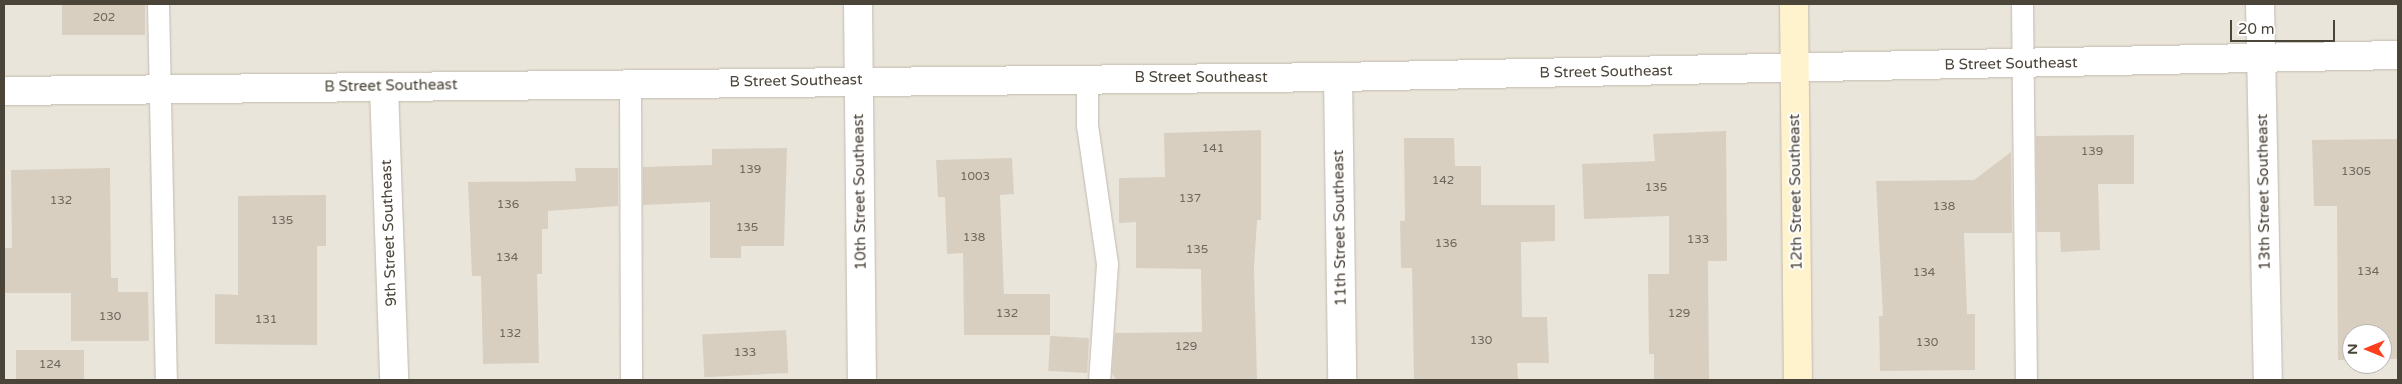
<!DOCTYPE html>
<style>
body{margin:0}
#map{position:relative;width:2402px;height:384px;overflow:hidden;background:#f6f3ec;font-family:"Varela Round",sans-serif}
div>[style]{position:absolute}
.residential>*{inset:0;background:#eae5da}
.building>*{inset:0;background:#d8cfc1;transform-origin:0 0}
.roads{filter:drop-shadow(0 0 1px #c2bbae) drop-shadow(0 0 1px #c2bbae)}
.lane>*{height:21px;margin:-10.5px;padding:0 10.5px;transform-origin:10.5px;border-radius:10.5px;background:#fff}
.street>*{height:28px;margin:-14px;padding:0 14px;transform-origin:14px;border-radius:14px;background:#fff}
.secondary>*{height:28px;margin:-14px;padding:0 14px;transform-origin:14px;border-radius:14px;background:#fff3cd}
span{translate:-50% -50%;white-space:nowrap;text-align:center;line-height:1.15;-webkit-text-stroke:4px #fff;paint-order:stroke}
.number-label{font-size:12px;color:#6e675b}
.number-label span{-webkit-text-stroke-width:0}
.street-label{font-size:15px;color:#4b4439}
.frame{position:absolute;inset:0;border:5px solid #4b4439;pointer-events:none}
.north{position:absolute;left:2342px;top:324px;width:50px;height:50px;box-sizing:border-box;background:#fff;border:1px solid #b7b4b0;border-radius:50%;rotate:270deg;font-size:14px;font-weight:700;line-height:20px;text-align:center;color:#4b4439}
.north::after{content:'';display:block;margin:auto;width:18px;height:22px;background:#fc3f1d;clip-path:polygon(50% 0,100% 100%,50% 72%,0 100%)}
.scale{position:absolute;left:2230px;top:20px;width:105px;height:22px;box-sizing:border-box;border:2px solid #4b4439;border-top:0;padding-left:6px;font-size:15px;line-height:18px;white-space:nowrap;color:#4b4439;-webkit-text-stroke:4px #fff;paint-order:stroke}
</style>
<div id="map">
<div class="residential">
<i style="clip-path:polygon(evenodd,4px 4px,2398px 4px,2398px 380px,4px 380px,4px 4px,2352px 334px,2382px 334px,2382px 364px,2352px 364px,2352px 334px)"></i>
</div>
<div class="building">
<i style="left:62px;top:4px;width:83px;height:31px"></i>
<i style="clip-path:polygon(1261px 130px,1261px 220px,1257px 220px,1254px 269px,1257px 380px,1116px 380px,1112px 373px,1115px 333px,1202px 332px,1201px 269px,1136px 268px,1136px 222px,1119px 223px,1119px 178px,1165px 177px,1164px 133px)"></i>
<i style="clip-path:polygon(1726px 131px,1727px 261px,1708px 261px,1709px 380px,1654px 380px,1654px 354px,1649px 354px,1648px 274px,1669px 274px,1669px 216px,1584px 219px,1582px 164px,1655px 161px,1653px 134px)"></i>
<i style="clip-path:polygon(2134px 135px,2134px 184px,2098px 184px,2100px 250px,2061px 252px,2060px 232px,2037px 232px,2036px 136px)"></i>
<i style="clip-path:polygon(1404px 138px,1454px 138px,1455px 166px,1481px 166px,1481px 205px,1555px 205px,1555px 241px,1521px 242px,1522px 317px,1547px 317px,1549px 363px,1517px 363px,1518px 380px,1414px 380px,1412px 268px,1401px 268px,1400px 221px,1405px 221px)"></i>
<i style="clip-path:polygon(2398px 139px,2398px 359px,2382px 359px,2382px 334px,2352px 334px,2352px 360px,2338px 360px,2337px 206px,2314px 206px,2312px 140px)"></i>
<i style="clip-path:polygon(787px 148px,784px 246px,741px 246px,741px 258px,710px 258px,710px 202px,643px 205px,643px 167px,712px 165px,712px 149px)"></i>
<i style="clip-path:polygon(2011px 152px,2012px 233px,1964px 233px,1967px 314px,1975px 314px,1975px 370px,1880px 371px,1879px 316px,1883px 316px,1876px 181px,1974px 180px)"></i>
<i style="clip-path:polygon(1012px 158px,1014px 194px,1000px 195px,1004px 294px,1050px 294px,1050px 335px,964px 335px,963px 253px,947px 254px,945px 197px,938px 197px,936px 160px)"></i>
<i style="clip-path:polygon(110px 168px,111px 278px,118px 278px,118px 292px,148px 292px,149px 341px,71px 341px,71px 293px,4px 293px,4px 248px,12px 248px,11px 170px)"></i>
<i style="clip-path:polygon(575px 168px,618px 168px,618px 206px,548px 211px,548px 229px,542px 229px,542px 274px,537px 274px,539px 363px,483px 364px,481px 276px,472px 276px,468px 182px,576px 181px)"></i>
<i style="clip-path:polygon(326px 195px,326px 246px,317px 246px,317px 345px,215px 344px,215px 294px,238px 295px,238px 196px)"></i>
<i style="left:786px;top:330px;width:43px;height:84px;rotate:87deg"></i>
<i style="left:1089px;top:338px;width:35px;height:39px;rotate:93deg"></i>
<i style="left:16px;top:350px;width:68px;height:30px"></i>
</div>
<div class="roads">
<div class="lane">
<i style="left:158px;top:4px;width:376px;rotate:88.8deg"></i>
<i style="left:2022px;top:4px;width:376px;rotate:89.4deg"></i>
<i style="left:1087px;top:79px;width:46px;rotate:90deg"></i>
<i style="left:1087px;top:125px;width:140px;rotate:81.8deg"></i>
<i style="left:1107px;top:264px;width:116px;rotate:93.9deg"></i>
<i style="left:630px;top:83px;width:297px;rotate:89.8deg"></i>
</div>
<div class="street">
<i style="left:858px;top:4px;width:376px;rotate:89.4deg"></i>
<i style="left:2260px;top:4px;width:376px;rotate:88.8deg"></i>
<i style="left:1338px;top:77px;width:303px;rotate:89.2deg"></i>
<i style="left:384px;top:87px;width:293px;rotate:88deg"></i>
<i style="left:4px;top:91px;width:1334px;rotate:-0.6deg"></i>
<i style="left:1338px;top:77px;width:1060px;rotate:-1.19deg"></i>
</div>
<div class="secondary">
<i style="left:1794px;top:4px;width:376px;rotate:89.4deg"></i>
</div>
</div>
<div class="number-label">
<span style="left:104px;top:18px">202</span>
<span style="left:1213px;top:149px">141</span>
<span style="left:2092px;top:152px">139</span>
<span style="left:750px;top:170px">139</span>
<span style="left:2356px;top:172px">1305</span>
<span style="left:975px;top:177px">1003</span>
<span style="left:1443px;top:181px">142</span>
<span style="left:1656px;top:188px">135</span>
<span style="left:1190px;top:199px">137</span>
<span style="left:61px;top:201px">132</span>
<span style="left:508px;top:205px">136</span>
<span style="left:1944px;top:207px">138</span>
<span style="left:282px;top:221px">135</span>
<span style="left:747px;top:228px">135</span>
<span style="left:974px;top:238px">138</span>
<span style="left:1698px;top:240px">133</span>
<span style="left:1446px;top:244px">136</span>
<span style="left:1197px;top:250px">135</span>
<span style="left:507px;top:258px">134</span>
<span style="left:2368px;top:272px">134</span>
<span style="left:1924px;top:273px">134</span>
<span style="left:1007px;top:314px">132</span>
<span style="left:1679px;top:314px">129</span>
<span style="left:110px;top:317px">130</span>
<span style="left:266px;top:320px">131</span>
<span style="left:510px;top:334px">132</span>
<span style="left:1481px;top:341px">130</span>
<span style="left:1927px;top:343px">130</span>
<span style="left:1186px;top:347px">129</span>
<span style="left:745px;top:353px">133</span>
<span style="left:50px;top:365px">124</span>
</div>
<div class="street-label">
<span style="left:2011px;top:64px;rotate:-1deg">B Street Southeast</span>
<span style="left:1606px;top:72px;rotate:-1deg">B Street Southeast</span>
<span style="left:1201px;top:78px">B Street Southeast</span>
<span style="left:796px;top:81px;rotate:-1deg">B Street Southeast</span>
<span style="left:391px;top:86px;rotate:-1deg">B Street Southeast</span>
<span style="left:860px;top:192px;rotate:-91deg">10th Street Southeast</span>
<span style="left:1796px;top:192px;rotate:-91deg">12th Street Southeast</span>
<span style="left:2264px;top:192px;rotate:-91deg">13th Street Southeast</span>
<span style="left:1340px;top:228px;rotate:-91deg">11th Street Southeast</span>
<span style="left:389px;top:233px;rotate:-92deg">9th Street Southeast</span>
</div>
<div class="frame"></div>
<div class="north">N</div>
<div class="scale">20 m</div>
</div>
